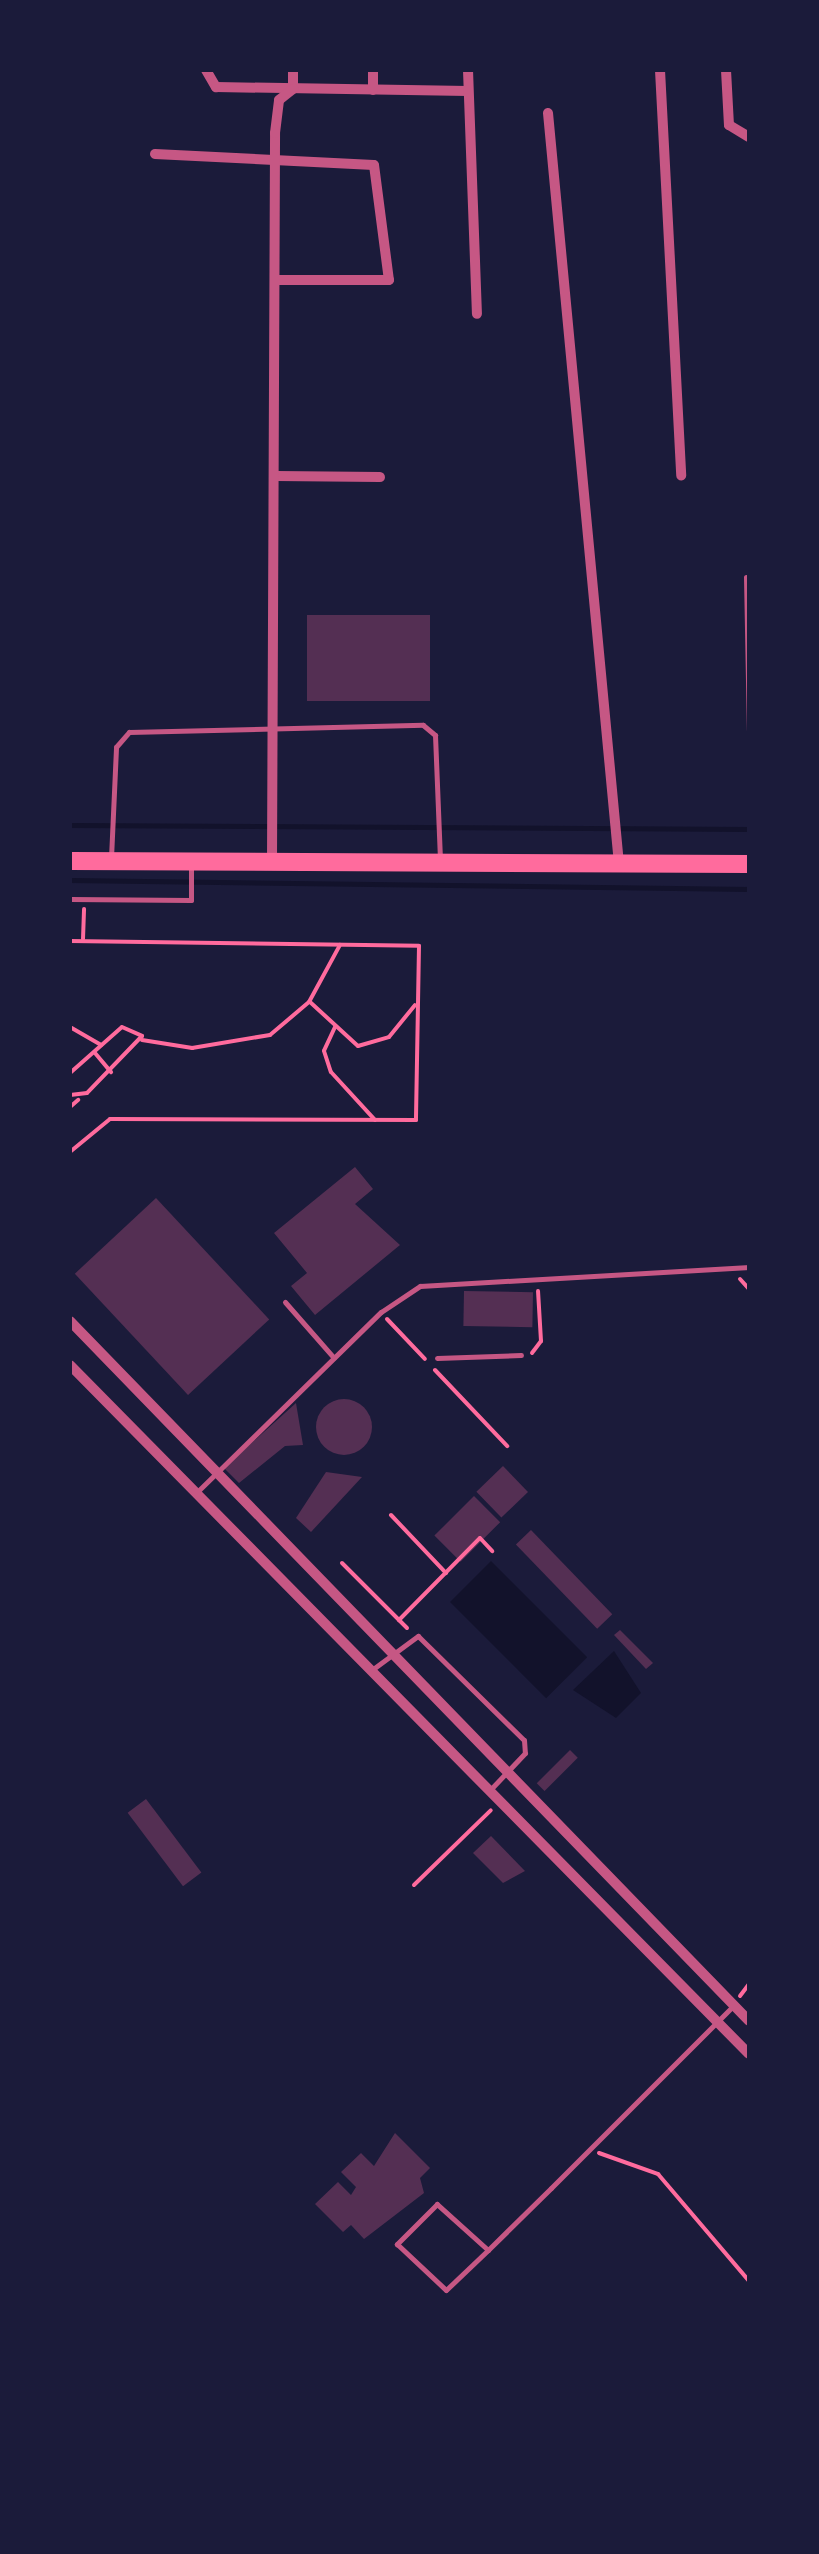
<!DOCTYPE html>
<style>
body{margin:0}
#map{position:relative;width:819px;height:2554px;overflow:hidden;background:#1b1b3a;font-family:Raleway,sans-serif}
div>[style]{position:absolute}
.water>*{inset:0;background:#12122b;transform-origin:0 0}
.stream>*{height:5px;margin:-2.5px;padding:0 2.5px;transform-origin:2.5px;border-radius:2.5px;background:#12122b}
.building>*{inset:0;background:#542f53;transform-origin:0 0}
.round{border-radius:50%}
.path>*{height:4px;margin:-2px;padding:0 2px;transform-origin:2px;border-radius:2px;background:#ff6b9d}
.service>*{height:5px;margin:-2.5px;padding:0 2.5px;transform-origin:2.5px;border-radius:2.5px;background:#c65784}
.minor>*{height:10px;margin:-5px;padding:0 5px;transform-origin:5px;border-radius:5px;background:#c65784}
.trunk>*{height:18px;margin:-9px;padding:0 9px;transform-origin:9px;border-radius:9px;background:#ff6b9d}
span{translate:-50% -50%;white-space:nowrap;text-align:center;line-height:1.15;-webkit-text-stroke:8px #1b1b3a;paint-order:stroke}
.frame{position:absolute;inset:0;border:72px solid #1b1b3a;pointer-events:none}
</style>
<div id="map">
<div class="water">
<i style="left:491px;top:1561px;width:136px;height:58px;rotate:45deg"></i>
<i style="clip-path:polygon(614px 1651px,641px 1693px,616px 1718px,573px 1690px)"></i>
</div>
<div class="stream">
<i style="left:70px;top:825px;width:679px;rotate:0.34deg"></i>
<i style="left:70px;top:880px;width:679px;rotate:0.76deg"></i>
</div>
<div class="building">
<i style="left:307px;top:615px;width:123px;height:86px"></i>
<i style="clip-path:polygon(355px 1167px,373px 1189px,355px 1204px,400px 1245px,315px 1315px,291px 1286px,307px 1273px,274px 1233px)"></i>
<i style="left:156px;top:1198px;width:166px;height:111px;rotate:47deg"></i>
<i style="left:464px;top:1291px;width:69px;height:35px;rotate:1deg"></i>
<i class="round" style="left:316px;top:1399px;width:56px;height:56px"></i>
<i style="clip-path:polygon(296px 1403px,303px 1445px,285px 1446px,239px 1483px,224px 1468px)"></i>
<i style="left:503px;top:1466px;width:36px;height:37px;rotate:46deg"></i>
<i style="clip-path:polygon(326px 1472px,362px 1477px,311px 1532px,296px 1518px)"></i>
<i style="left:474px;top:1496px;width:37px;height:56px;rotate:45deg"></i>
<i style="left:531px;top:1530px;width:117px;height:21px;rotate:46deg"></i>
<i style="clip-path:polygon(620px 1630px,653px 1663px,646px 1669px,614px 1635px)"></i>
<i style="left:570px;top:1750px;width:11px;height:47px;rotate:45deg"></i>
<i style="left:146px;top:1799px;width:92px;height:23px;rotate:53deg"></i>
<i style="clip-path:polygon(491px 1836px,525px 1871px,503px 1883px,473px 1853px)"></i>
<i style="clip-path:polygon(395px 2133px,430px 2168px,420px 2178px,424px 2193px,364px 2239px,351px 2225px,343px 2232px,315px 2204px,338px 2182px,351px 2195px,356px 2187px,341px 2172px,361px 2153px,374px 2166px)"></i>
</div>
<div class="path">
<i style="left:83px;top:939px;width:30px;rotate:-88deg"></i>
<i style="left:70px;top:941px;width:349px;rotate:0.8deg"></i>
<i style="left:419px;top:946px;width:174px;rotate:91deg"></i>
<i style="left:416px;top:1120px;width:306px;rotate:-179.8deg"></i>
<i style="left:110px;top:1119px;width:52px;rotate:140.5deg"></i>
<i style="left:310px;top:1002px;width:65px;rotate:42.5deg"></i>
<i style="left:358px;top:1046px;width:32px;rotate:-16deg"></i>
<i style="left:389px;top:1037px;width:41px;rotate:-50.9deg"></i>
<i style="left:70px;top:1027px;width:36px;rotate:30deg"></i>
<i style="left:335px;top:1027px;width:26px;rotate:115deg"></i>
<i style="left:324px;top:1051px;width:22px;rotate:72deg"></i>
<i style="left:331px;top:1072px;width:65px;rotate:47.5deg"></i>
<i style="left:142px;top:1040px;width:51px;rotate:9.1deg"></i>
<i style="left:192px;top:1048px;width:79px;rotate:-9.5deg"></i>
<i style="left:270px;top:1035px;width:51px;rotate:-40.2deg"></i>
<i style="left:309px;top:1002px;width:65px;rotate:-61.5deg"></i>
<i style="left:95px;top:1053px;width:25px;rotate:50deg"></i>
<i style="left:70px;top:1073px;width:69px;rotate:-41.5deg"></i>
<i style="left:122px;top:1027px;width:22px;rotate:24deg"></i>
<i style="left:142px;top:1036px;width:79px;rotate:134deg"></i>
<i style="left:87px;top:1093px;width:17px;rotate:173deg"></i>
<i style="left:70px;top:1107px;width:11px;rotate:-41deg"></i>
<i style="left:740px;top:1279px;width:13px;rotate:48deg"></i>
<i style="left:387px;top:1319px;width:55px;rotate:46.5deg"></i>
<i style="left:532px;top:1353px;width:15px;rotate:-53deg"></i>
<i style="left:541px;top:1341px;width:50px;rotate:-93.4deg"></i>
<i style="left:435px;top:1370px;width:105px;rotate:46.5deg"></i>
<i style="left:391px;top:1515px;width:80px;rotate:46.5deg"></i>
<i style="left:342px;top:1563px;width:81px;rotate:45deg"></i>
<i style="left:407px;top:1628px;width:11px;rotate:-135deg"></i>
<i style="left:399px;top:1620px;width:115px;rotate:-45.4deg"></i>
<i style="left:480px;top:1538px;width:18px;rotate:47deg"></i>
<i style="left:414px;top:1885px;width:107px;rotate:-44.2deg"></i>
<i style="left:740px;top:1996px;width:15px;rotate:-53deg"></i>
<i style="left:599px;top:2153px;width:63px;rotate:19.6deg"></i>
<i style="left:658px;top:2174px;width:140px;rotate:49.6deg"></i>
</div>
<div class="service">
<i style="left:746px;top:577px;width:153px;rotate:88.9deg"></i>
<i style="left:111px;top:858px;width:111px;rotate:-87.4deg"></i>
<i style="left:116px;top:747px;width:20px;rotate:-49deg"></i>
<i style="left:129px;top:732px;width:294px;rotate:-1.4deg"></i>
<i style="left:423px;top:725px;width:16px;rotate:40deg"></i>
<i style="left:435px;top:735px;width:122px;rotate:87.7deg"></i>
<i style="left:70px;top:899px;width:121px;rotate:0.5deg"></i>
<i style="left:191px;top:900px;width:36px;rotate:-90deg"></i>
<i style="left:285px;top:1302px;width:74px;rotate:48.8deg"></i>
<i style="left:437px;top:1358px;width:84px;rotate:-2deg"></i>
<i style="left:198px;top:1491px;width:256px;rotate:-44.4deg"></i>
<i style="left:381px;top:1312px;width:47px;rotate:-33.7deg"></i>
<i style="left:420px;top:1286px;width:330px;rotate:-3.3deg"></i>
<i style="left:373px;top:1669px;width:56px;rotate:-36.3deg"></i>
<i style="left:418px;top:1636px;width:148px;rotate:44.5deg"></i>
<i style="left:524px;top:1740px;width:13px;rotate:86deg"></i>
<i style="left:525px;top:1753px;width:50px;rotate:133.4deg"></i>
<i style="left:488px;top:2250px;width:69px;rotate:-138deg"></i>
<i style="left:437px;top:2204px;width:57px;rotate:135deg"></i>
<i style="left:397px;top:2244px;width:67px;rotate:43.2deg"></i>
<i style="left:446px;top:2290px;width:58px;rotate:-43.6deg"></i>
<i style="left:488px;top:2250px;width:88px;rotate:-44.5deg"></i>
<i style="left:551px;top:2188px;width:257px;rotate:-45deg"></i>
</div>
<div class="minor">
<i style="left:206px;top:70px;width:20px;rotate:60deg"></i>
<i style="left:216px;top:87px;width:252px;rotate:0.9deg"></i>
<i style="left:468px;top:70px;width:244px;rotate:87.9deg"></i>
<i style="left:660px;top:70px;width:406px;rotate:87deg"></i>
<i style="left:726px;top:70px;width:55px;rotate:86.9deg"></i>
<i style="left:729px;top:125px;width:23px;rotate:31deg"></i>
<i style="left:293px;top:89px;width:19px;rotate:-90deg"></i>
<i style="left:373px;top:90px;width:20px;rotate:-90deg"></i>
<i style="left:548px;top:113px;width:754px;rotate:84.6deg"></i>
<i style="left:155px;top:154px;width:219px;rotate:2.9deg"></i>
<i style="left:374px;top:165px;width:116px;rotate:82.6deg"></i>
<i style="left:389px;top:280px;width:113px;rotate:180deg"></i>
<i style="left:276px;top:476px;width:104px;rotate:0.6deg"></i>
<i style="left:272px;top:861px;width:728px;rotate:-89.76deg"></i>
<i style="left:275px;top:133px;width:33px;rotate:-83deg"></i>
<i style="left:279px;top:100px;width:18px;rotate:-38deg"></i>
<i style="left:70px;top:1321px;width:975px;rotate:45.87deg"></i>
<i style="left:70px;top:1365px;width:967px;rotate:45.42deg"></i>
</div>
<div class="trunk">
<i style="left:70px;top:861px;width:679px;rotate:0.25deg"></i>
</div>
<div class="frame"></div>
</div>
